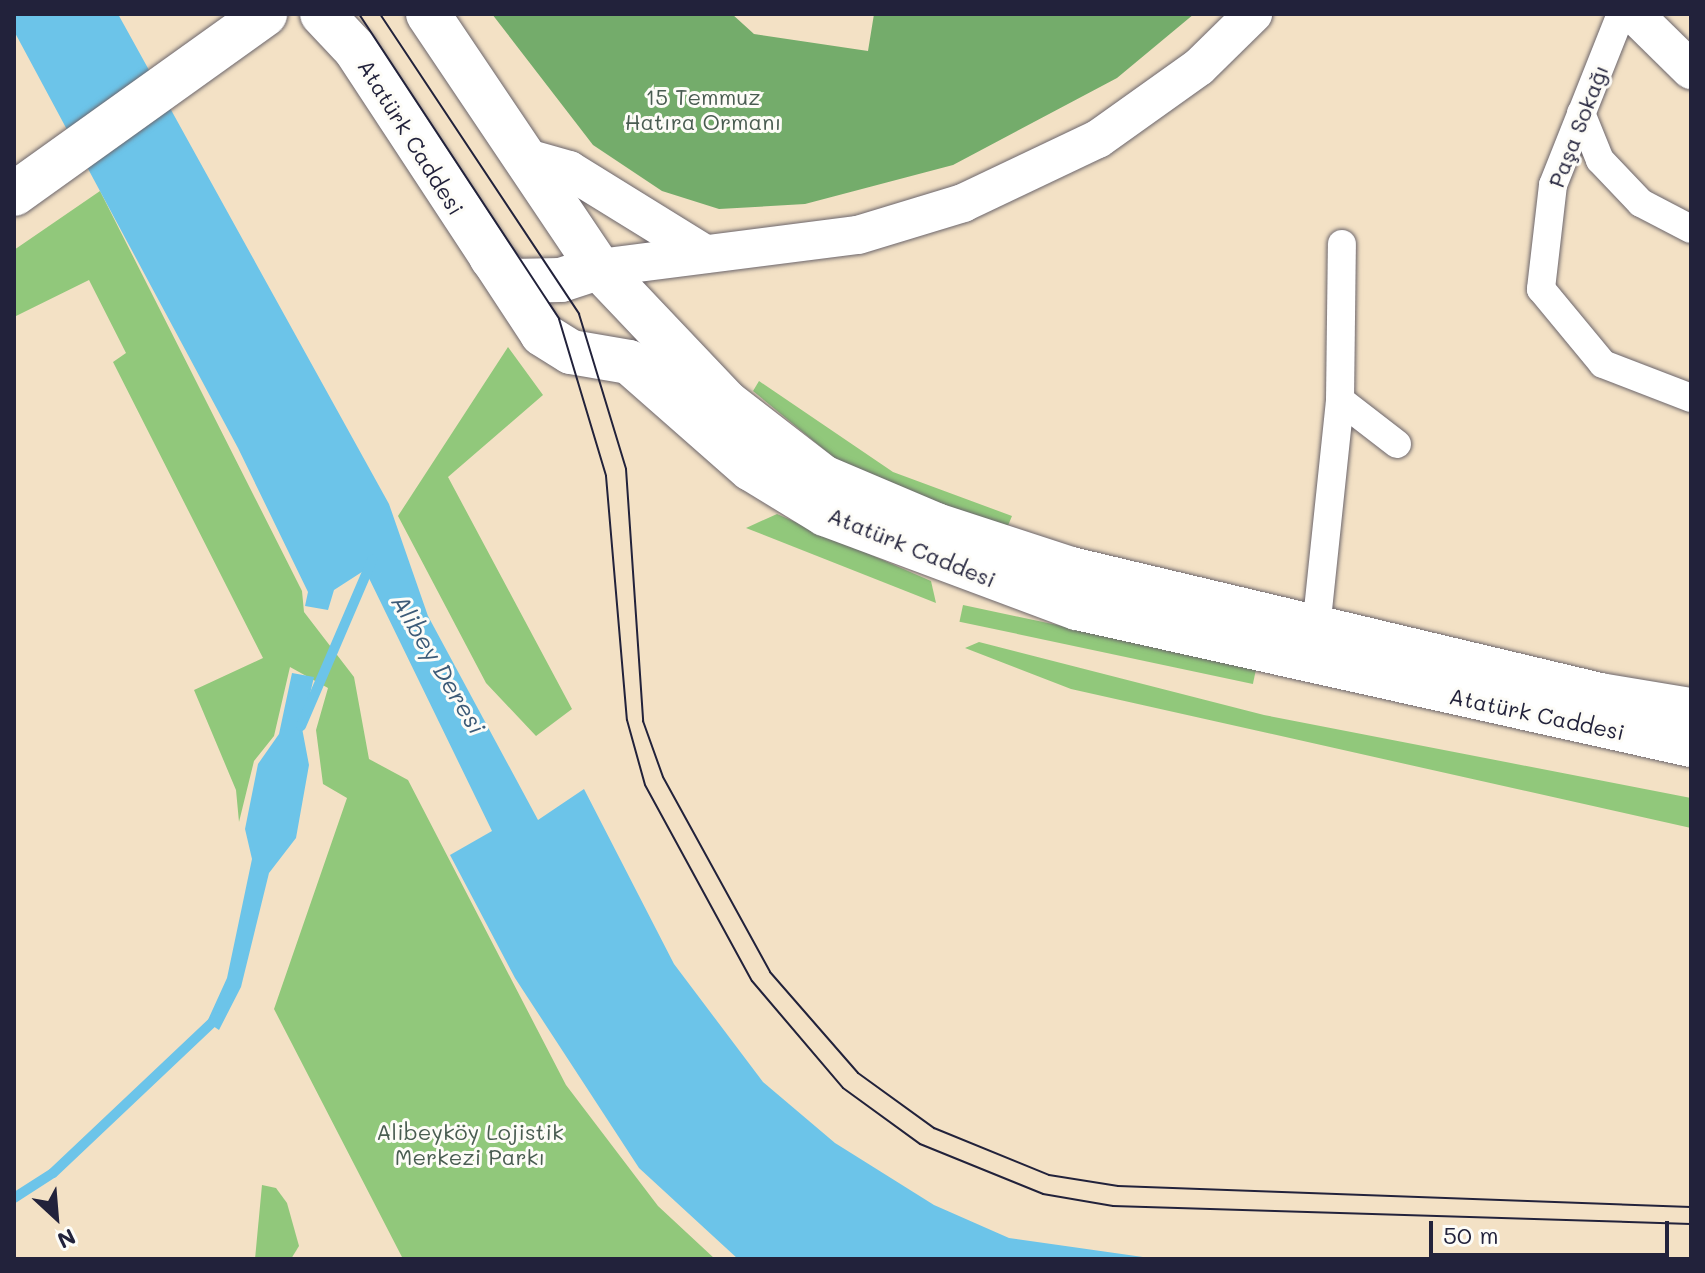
<!DOCTYPE html>
<meta charset="utf-8">
<style>
body{margin:0}
#map{position:relative;width:1705px;height:1273px;overflow:hidden;background:#f3e1c5;font-family:Mali,sans-serif}
div>[style]{position:absolute}
.green>*{inset:0;background:#91c87b;transform-origin:0 0}
.forest>*{inset:0;background:#74ac6b}
.water>*{inset:0;background:#6cc4e9}
.stream>*{height:10px;margin:-5px;padding:0 5px;transform-origin:5px;border-radius:5px;background:#6cc4e9}
.roads{filter:drop-shadow(0 0 2px #6b656b) drop-shadow(0 0 2px #6b656b)}
.minor>*{height:28px;margin:-14px;padding:0 14px;transform-origin:14px;border-radius:14px;background:#fff}
.secondary>*{height:38px;margin:-19px;padding:0 19px;transform-origin:19px;border-radius:19px;background:#fff}
.primary>*{height:44px;margin:-22px;padding:0 22px;transform-origin:22px;border-radius:22px;background:#fff}
.tram>*{height:2px;margin:-1px;padding:0 1px;transform-origin:1px;border-radius:1px;background:#22223b}
span{translate:-50% -50%;white-space:nowrap;text-align:center;line-height:1.15;-webkit-text-stroke:6px #fdfcf7;paint-order:stroke}
.park-label{font-size:22px;color:#495c51}
.street-label{font-size:22px;color:#22223b}
.water-label{font-size:24px;color:#3c5b78;font-style:italic}
.frame{position:absolute;inset:0;border:16px solid #22223b;pointer-events:none}
.north{position:absolute;left:16px;top:1177px;width:80px;height:80px;-webkit-text-stroke:6px #fdfcf7;paint-order:stroke;rotate:154deg;font-size:22px;font-weight:700;line-height:32px;text-align:center;color:#22223b}
.north::after{content:'';display:block;margin:auto;width:28px;height:36px;background:#22223b;clip-path:polygon(50% 0,100% 100%,50% 72%,0 100%)}
.scale{position:absolute;left:1429px;top:1221px;width:240px;height:36px;box-sizing:border-box;border:4px solid #22223b;border-top:0;padding-left:10px;font-size:24px;line-height:28px;white-space:nowrap;color:#22223b;-webkit-text-stroke:6px #fdfcf7;paint-order:stroke}
</style>
<div id="map">
<div class="green">
<i style="clip-path:polygon(100px 191px,302px 591px,304px 612px,354px 677px,369px 759px,408px 780px,566px 1085px,658px 1206px,715px 1259px,403px 1259px,274px 1009px,347px 798px,323px 784px,316px 730px,328px 688px,290px 667px,274px 736px,254px 761px,239px 822px,236px 790px,194px 690px,263px 658px,113px 362px,126px 353px,89px 280px,14px 317px,14px 250px)"></i>
<i style="clip-path:polygon(508px 347px,543px 395px,448px 477px,572px 709px,536px 736px,486px 683px,398px 516px)"></i>
<i style="clip-path:polygon(759px 381px,893px 472px,1012px 516px,1007px 528px,849px 470px,753px 391px)"></i>
<i style="clip-path:polygon(777px 514px,931px 581px,936px 603px,746px 528px)"></i>
<i style="left:963px;top:605px;width:300px;height:17px;rotate:12deg"></i>
<i style="clip-path:polygon(979px 642px,1264px 715px,1691px 798px,1691px 828px,1071px 689px,965px 648px)"></i>
<i style="clip-path:polygon(262px 1185px,276px 1188px,287px 1203px,299px 1246px,291px 1259px,255px 1259px)"></i>
</div>
<div class="forest">
<i style="clip-path:polygon(492px 14px,732px 14px,754px 34px,868px 51px,874px 14px,1194px 14px,1117px 78px,953px 165px,805px 204px,719px 209px,662px 191px,593px 145px)"></i>
</div>
<div class="water">
<i style="clip-path:polygon(14px 14px,118px 14px,389px 504px,428px 616px,538px 820px,584px 789px,674px 964px,763px 1082px,835px 1143px,934px 1205px,1009px 1238px,1157px 1259px,738px 1259px,639px 1168px,515px 978px,450px 855px,492px 831px,365px 570px,334px 590px,328px 610px,305px 606px,308px 592px,238px 448px,14px 31px)"></i>
<i style="clip-path:polygon(292px 673px,314px 677px,302px 728px,309px 765px,296px 838px,269px 873px,241px 987px,219px 1030px,207px 1022px,227px 978px,252px 859px,245px 829px,258px 764px,279px 734px)"></i>
</div>
<div class="stream">
<i style="left:301px;top:726px;width:181px;rotate:-66.8deg"></i>
<i style="left:14px;top:1198px;width:46px;rotate:-32.7deg"></i>
<i style="left:53px;top:1173px;width:227px;rotate:-43.4deg"></i>
</div>
<div class="roads">
<div class="minor">
<i style="left:1621px;top:14px;width:184px;rotate:111.7deg"></i>
<i style="left:1553px;top:185px;width:105px;rotate:96.6deg"></i>
<i style="left:1541px;top:289px;width:97px;rotate:50.4deg"></i>
<i style="left:1603px;top:364px;width:94px;rotate:21.1deg"></i>
<i style="left:1581px;top:113px;width:51px;rotate:68deg"></i>
<i style="left:1600px;top:160px;width:59px;rotate:46.4deg"></i>
<i style="left:1641px;top:203px;width:56px;rotate:27.5deg"></i>
<i style="left:1340px;top:400px;width:72px;rotate:37.7deg"></i>
<i style="left:1316px;top:629px;width:230px;rotate:-84deg"></i>
<i style="left:1340px;top:400px;width:156px;rotate:-89.3deg"></i>
</div>
<div class="secondary">
<i style="left:1634px;top:14px;width:80px;rotate:44.5deg"></i>
<i style="left:527px;top:158px;width:44px;rotate:15.9deg"></i>
<i style="left:569px;top:170px;width:160px;rotate:31.7deg"></i>
<i style="left:599px;top:268px;width:261px;rotate:-7.3deg"></i>
<i style="left:858px;top:235px;width:110px;rotate:-16.9deg"></i>
<i style="left:963px;top:203px;width:149px;rotate:-25.4deg"></i>
<i style="left:1098px;top:139px;width:124px;rotate:-35.5deg"></i>
<i style="left:1199px;top:67px;width:76px;rotate:-44.5deg"></i>
</div>
<div class="primary">
<i style="left:322px;top:14px;width:48px;rotate:46.7deg"></i>
<i style="left:355px;top:49px;width:341px;rotate:56.7deg"></i>
<i style="left:542px;top:334px;width:34px;rotate:32deg"></i>
<i style="left:571px;top:352px;width:59px;rotate:9.8deg"></i>
<i style="left:629px;top:362px;width:162px;rotate:41.3deg"></i>
<i style="left:751px;top:469px;width:87px;rotate:31.3deg"></i>
<i style="left:825px;top:514px;width:269px;rotate:20.5deg"></i>
<i style="left:1077px;top:608px;width:629px;rotate:12.58deg"></i>
<i style="left:428px;top:14px;width:306px;rotate:56.1deg"></i>
<i style="left:599px;top:268px;width:185px;rotate:46.5deg"></i>
<i style="left:726px;top:402px;width:123px;rotate:37.7deg"></i>
<i style="left:823px;top:477px;width:123px;rotate:23deg"></i>
<i style="left:936px;top:525px;width:142px;rotate:18.1deg"></i>
<i style="left:1071px;top:569px;width:544px;rotate:13.4deg"></i>
<i style="left:1600px;top:695px;width:92px;rotate:9.4deg"></i>
<i style="left:14px;top:194px;width:309px;rotate:-35.6deg"></i>
<i style="left:491px;top:257px;width:31px;rotate:50deg"></i>
<i style="left:511px;top:281px;width:50px;rotate:-1.1deg"></i>
<i style="left:561px;top:280px;width:40px;rotate:-18deg"></i>
</div>
</div>
<div class="tram">
<i style="left:359px;top:14px;width:365px;rotate:56.7deg"></i>
<i style="left:559px;top:319px;width:164px;rotate:73.3deg"></i>
<i style="left:606px;top:476px;width:245px;rotate:85.1deg"></i>
<i style="left:627px;top:720px;width:67px;rotate:74.5deg"></i>
<i style="left:645px;top:785px;width:223px;rotate:61.4deg"></i>
<i style="left:752px;top:981px;width:140px;rotate:49.6deg"></i>
<i style="left:843px;top:1088px;width:95px;rotate:36deg"></i>
<i style="left:920px;top:1144px;width:133px;rotate:22.1deg"></i>
<i style="left:1043px;top:1194px;width:71px;rotate:9.7deg"></i>
<i style="left:1113px;top:1206px;width:578px;rotate:1.78deg"></i>
<i style="left:380px;top:14px;width:360px;rotate:56.4deg"></i>
<i style="left:579px;top:314px;width:162px;rotate:73.1deg"></i>
<i style="left:626px;top:469px;width:253px;rotate:86.1deg"></i>
<i style="left:643px;top:721px;width:59px;rotate:70.3deg"></i>
<i style="left:663px;top:777px;width:222px;rotate:61.2deg"></i>
<i style="left:770px;top:972px;width:134px;rotate:48.9deg"></i>
<i style="left:858px;top:1073px;width:94px;rotate:35.9deg"></i>
<i style="left:934px;top:1128px;width:124px;rotate:22.2deg"></i>
<i style="left:1049px;top:1175px;width:70px;rotate:9.1deg"></i>
<i style="left:1118px;top:1186px;width:573px;rotate:2.1deg"></i>
</div>
<div class="park-label">
<span style="left:703px;top:109px">15 Temmuz<br>Hatıra Ormanı</span>
<span style="left:470px;top:1144px">Alibeyköy Lojistik<br>Merkezi Parkı</span>
</div>
<div class="street-label">
<span style="left:1578px;top:126px;rotate:-69deg">Paşa Sokağı</span>
<span style="left:411px;top:137px;rotate:58deg">Atatürk Caddesi</span>
<span style="left:912px;top:547px;rotate:22deg">Atatürk Caddesi</span>
<span style="left:1537px;top:714px;rotate:12deg">Atatürk Caddesi</span>
</div>
<div class="water-label">
<span style="left:439px;top:664px;rotate:59deg">Alibey Deresi</span>
</div>
<div class="frame"></div>
<div class="north">N</div>
<div class="scale">50 m</div>
</div>
